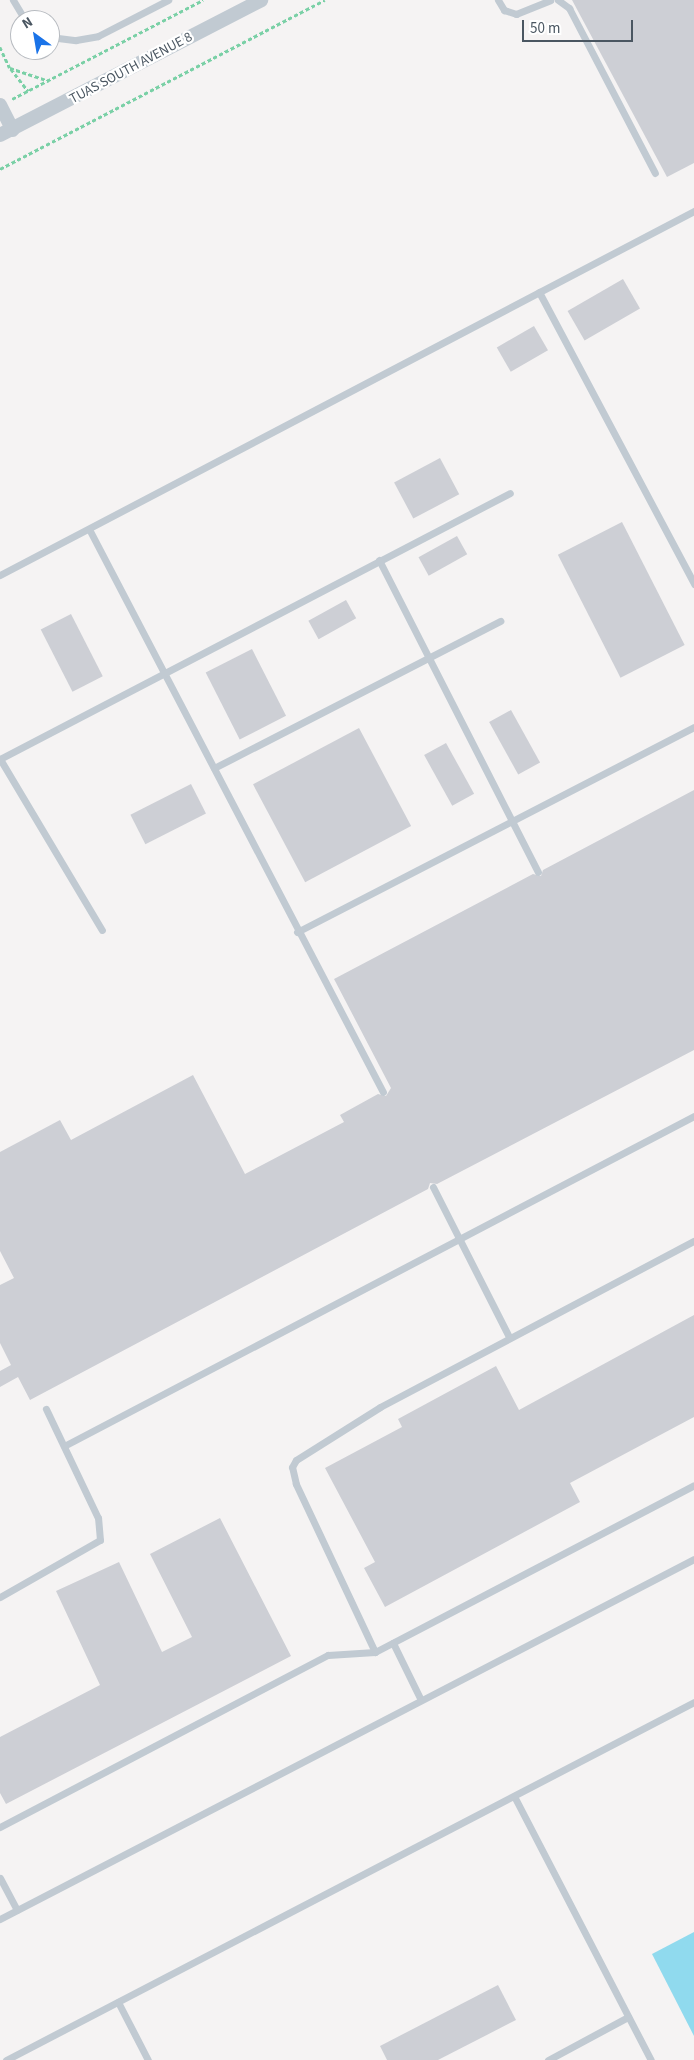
<!DOCTYPE html>
<style>
body{margin:0}
#map{position:relative;width:694px;height:2060px;overflow:hidden;background:#f5f3f3;font-family:"Source Sans 3",sans-serif}
div>[style]{position:absolute}
.water>*{inset:0;background:#90daee}
.building>*{inset:0;background:#cdcfd5;transform-origin:0 0}
.path>*{height:2.5px;margin-top:-1.25px;transform-origin:0;background:repeating-linear-gradient(90deg,#7ad0a6 0 4px,transparent 0 6.5px)}
.lane>*{height:7px;margin:-3.5px;padding:0 3.5px;transform-origin:3.5px;border-radius:3.5px;background:#c1cad2}
.street>*{height:14px;margin:-7px;padding:0 7px;transform-origin:7px;border-radius:7px;background:#c1cad2}
span{translate:-50% -50%;white-space:nowrap;text-align:center;line-height:1.15;-webkit-text-stroke:4.5px #fff;paint-order:stroke}
.street-label{font-size:14px;color:#4a5661}
.north{position:absolute;left:10px;top:10px;width:50px;height:50px;box-sizing:border-box;background:#fff;border:1px solid #b7bbc0;border-radius:50%;rotate:328deg;font-size:14px;font-weight:700;line-height:20px;text-align:center;color:#4a5661}
.north::after{content:'';display:block;margin:auto;width:18px;height:22px;background:#1a73e8;clip-path:polygon(50% 0,100% 100%,50% 72%,0 100%)}
.scale{position:absolute;left:522px;top:20px;width:111px;height:22px;box-sizing:border-box;border:2px solid #4a5661;border-top:0;padding-left:6px;font-size:15px;line-height:18px;white-space:nowrap;color:#4a5661;-webkit-text-stroke:4px #fff;paint-order:stroke}
</style>
<div id="map">
<div class="water">
<i style="clip-path:polygon(694px 1932px,694px 2036px,652px 1954px)"></i>
</div>
<div class="building">
<i style="clip-path:polygon(572px 0,694px 0,694px 163px,667px 177px)"></i>
<i style="left:623px;top:279px;width:34px;height:64px;rotate:60deg"></i>
<i style="left:534px;top:326px;width:28px;height:43px;rotate:60deg"></i>
<i style="left:440px;top:458px;width:41px;height:52px;rotate:62deg"></i>
<i style="left:622px;top:522px;width:138px;height:72px;rotate:63deg"></i>
<i style="left:457px;top:536px;width:21px;height:44px;rotate:61deg"></i>
<i style="left:346px;top:600px;width:21px;height:43px;rotate:61deg"></i>
<i style="left:71px;top:614px;width:70px;height:34px;rotate:63deg"></i>
<i style="left:252px;top:649px;width:75px;height:52px;rotate:63deg"></i>
<i style="left:511px;top:710px;width:60px;height:25px;rotate:61deg"></i>
<i style="left:359px;top:728px;width:111px;height:120px;rotate:62deg"></i>
<i style="left:446px;top:743px;width:58px;height:25px;rotate:61deg"></i>
<i style="left:191px;top:784px;width:33px;height:68px;rotate:63deg"></i>
<i style="clip-path:polygon(694px 790px,694px 1050px,437px 1184px,430px 1183px,428px 1189px,30px 1400px,18px 1377px,0 1387px,0 1371px,11px 1365px,0 1343px,0 1285px,14px 1278px,0 1251px,0 1152px,60px 1120px,71px 1140px,193px 1075px,245px 1174px,344px 1122px,340px 1115px,378px 1094px,386px 1096px,391px 1088px,334px 979px,533px 874px,541px 876px,543px 870px)"></i>
<i style="clip-path:polygon(694px 1315px,694px 1417px,570px 1483px,580px 1502px,385px 1607px,364px 1568px,375px 1562px,325px 1468px,402px 1427px,398px 1419px,496px 1366px,519px 1410px)"></i>
<i style="clip-path:polygon(220px 1518px,291px 1656px,6px 1804px,0 1793px,0 1737px,100px 1685px,56px 1591px,119px 1562px,162px 1652px,192px 1637px,150px 1554px)"></i>
<i style="clip-path:polygon(498px 1985px,516px 2020px,438px 2060px,387px 2060px,380px 2046px)"></i>
</div>
<div class="path">
<i style="left:0;top:47px;width:23px;rotate:65deg"></i>
<i style="left:10px;top:68px;width:41px;rotate:18.4deg"></i>
<i style="left:11px;top:69px;width:28px;rotate:52deg"></i>
<i style="left:12px;top:99px;width:215px;rotate:-27.4deg"></i>
<i style="left:0;top:169px;width:366px;rotate:-27.5deg"></i>
</div>
<div class="lane">
<i style="left:13px;top:0;width:23px;rotate:59deg"></i>
<i style="left:498px;top:0;width:12px;rotate:59deg"></i>
<i style="left:504px;top:10px;width:13px;rotate:18deg"></i>
<i style="left:516px;top:14px;width:37px;rotate:-22deg"></i>
<i style="left:558px;top:0;width:14px;rotate:36deg"></i>
<i style="left:569px;top:8px;width:186px;rotate:62.5deg"></i>
<i style="left:50px;top:37px;width:26px;rotate:7deg"></i>
<i style="left:76px;top:40px;width:22px;rotate:-10deg"></i>
<i style="left:98px;top:36px;width:79px;rotate:-27.2deg"></i>
<i style="left:539px;top:292px;width:331px;rotate:62deg"></i>
<i style="left:89px;top:529px;width:635px;rotate:62.43deg"></i>
<i style="left:379px;top:560px;width:350px;rotate:63deg"></i>
<i style="left:0;top:575px;width:784px;rotate:-27.68deg"></i>
<i style="left:0;top:759px;width:575px;rotate:-27.55deg"></i>
<i style="left:0;top:759px;width:199px;rotate:59.2deg"></i>
<i style="left:214px;top:768px;width:322px;rotate:-27.2deg"></i>
<i style="left:297px;top:932px;width:447px;rotate:-27.3deg"></i>
<i style="left:433px;top:1187px;width:168px;rotate:63.1deg"></i>
<i style="left:64px;top:1446px;width:711px;rotate:-27.65deg"></i>
<i style="left:0;top:1597px;width:115px;rotate:-29.7deg"></i>
<i style="left:100px;top:1540px;width:22px;rotate:-95deg"></i>
<i style="left:98px;top:1518px;width:121px;rotate:-115.5deg"></i>
<i style="left:393px;top:1643px;width:61px;rotate:63.9deg"></i>
<i style="left:375px;top:1652px;width:186px;rotate:-115.2deg"></i>
<i style="left:296px;top:1484px;width:17px;rotate:-103deg"></i>
<i style="left:292px;top:1467px;width:8px;rotate:-60deg"></i>
<i style="left:296px;top:1460px;width:99px;rotate:-32.2deg"></i>
<i style="left:380px;top:1407px;width:355px;rotate:-27.9deg"></i>
<i style="left:514px;top:1796px;width:297px;rotate:62.6deg"></i>
<i style="left:0;top:1827px;width:370px;rotate:-27.7deg"></i>
<i style="left:328px;top:1655px;width:47px;rotate:-3.7deg"></i>
<i style="left:375px;top:1652px;width:360px;rotate:-27.6deg"></i>
<i style="left:0;top:1878px;width:36px;rotate:62deg"></i>
<i style="left:0;top:1919px;width:782px;rotate:-27.42deg"></i>
<i style="left:118px;top:2002px;width:65px;rotate:62.7deg"></i>
<i style="left:6px;top:2060px;width:776px;rotate:-27.49deg"></i>
<i style="left:548px;top:2060px;width:91px;rotate:-28.3deg"></i>
</div>
<div class="street">
<i style="left:0;top:105px;width:28px;rotate:63deg"></i>
<i style="left:0;top:135px;width:294px;rotate:-27.3deg"></i>
</div>
<div class="street-label">
<span style="left:131px;top:68px;rotate:-28deg">TUAS SOUTH AVENUE 8</span>
</div>
<div class="north">N</div>
<div class="scale">50 m</div>
</div>
